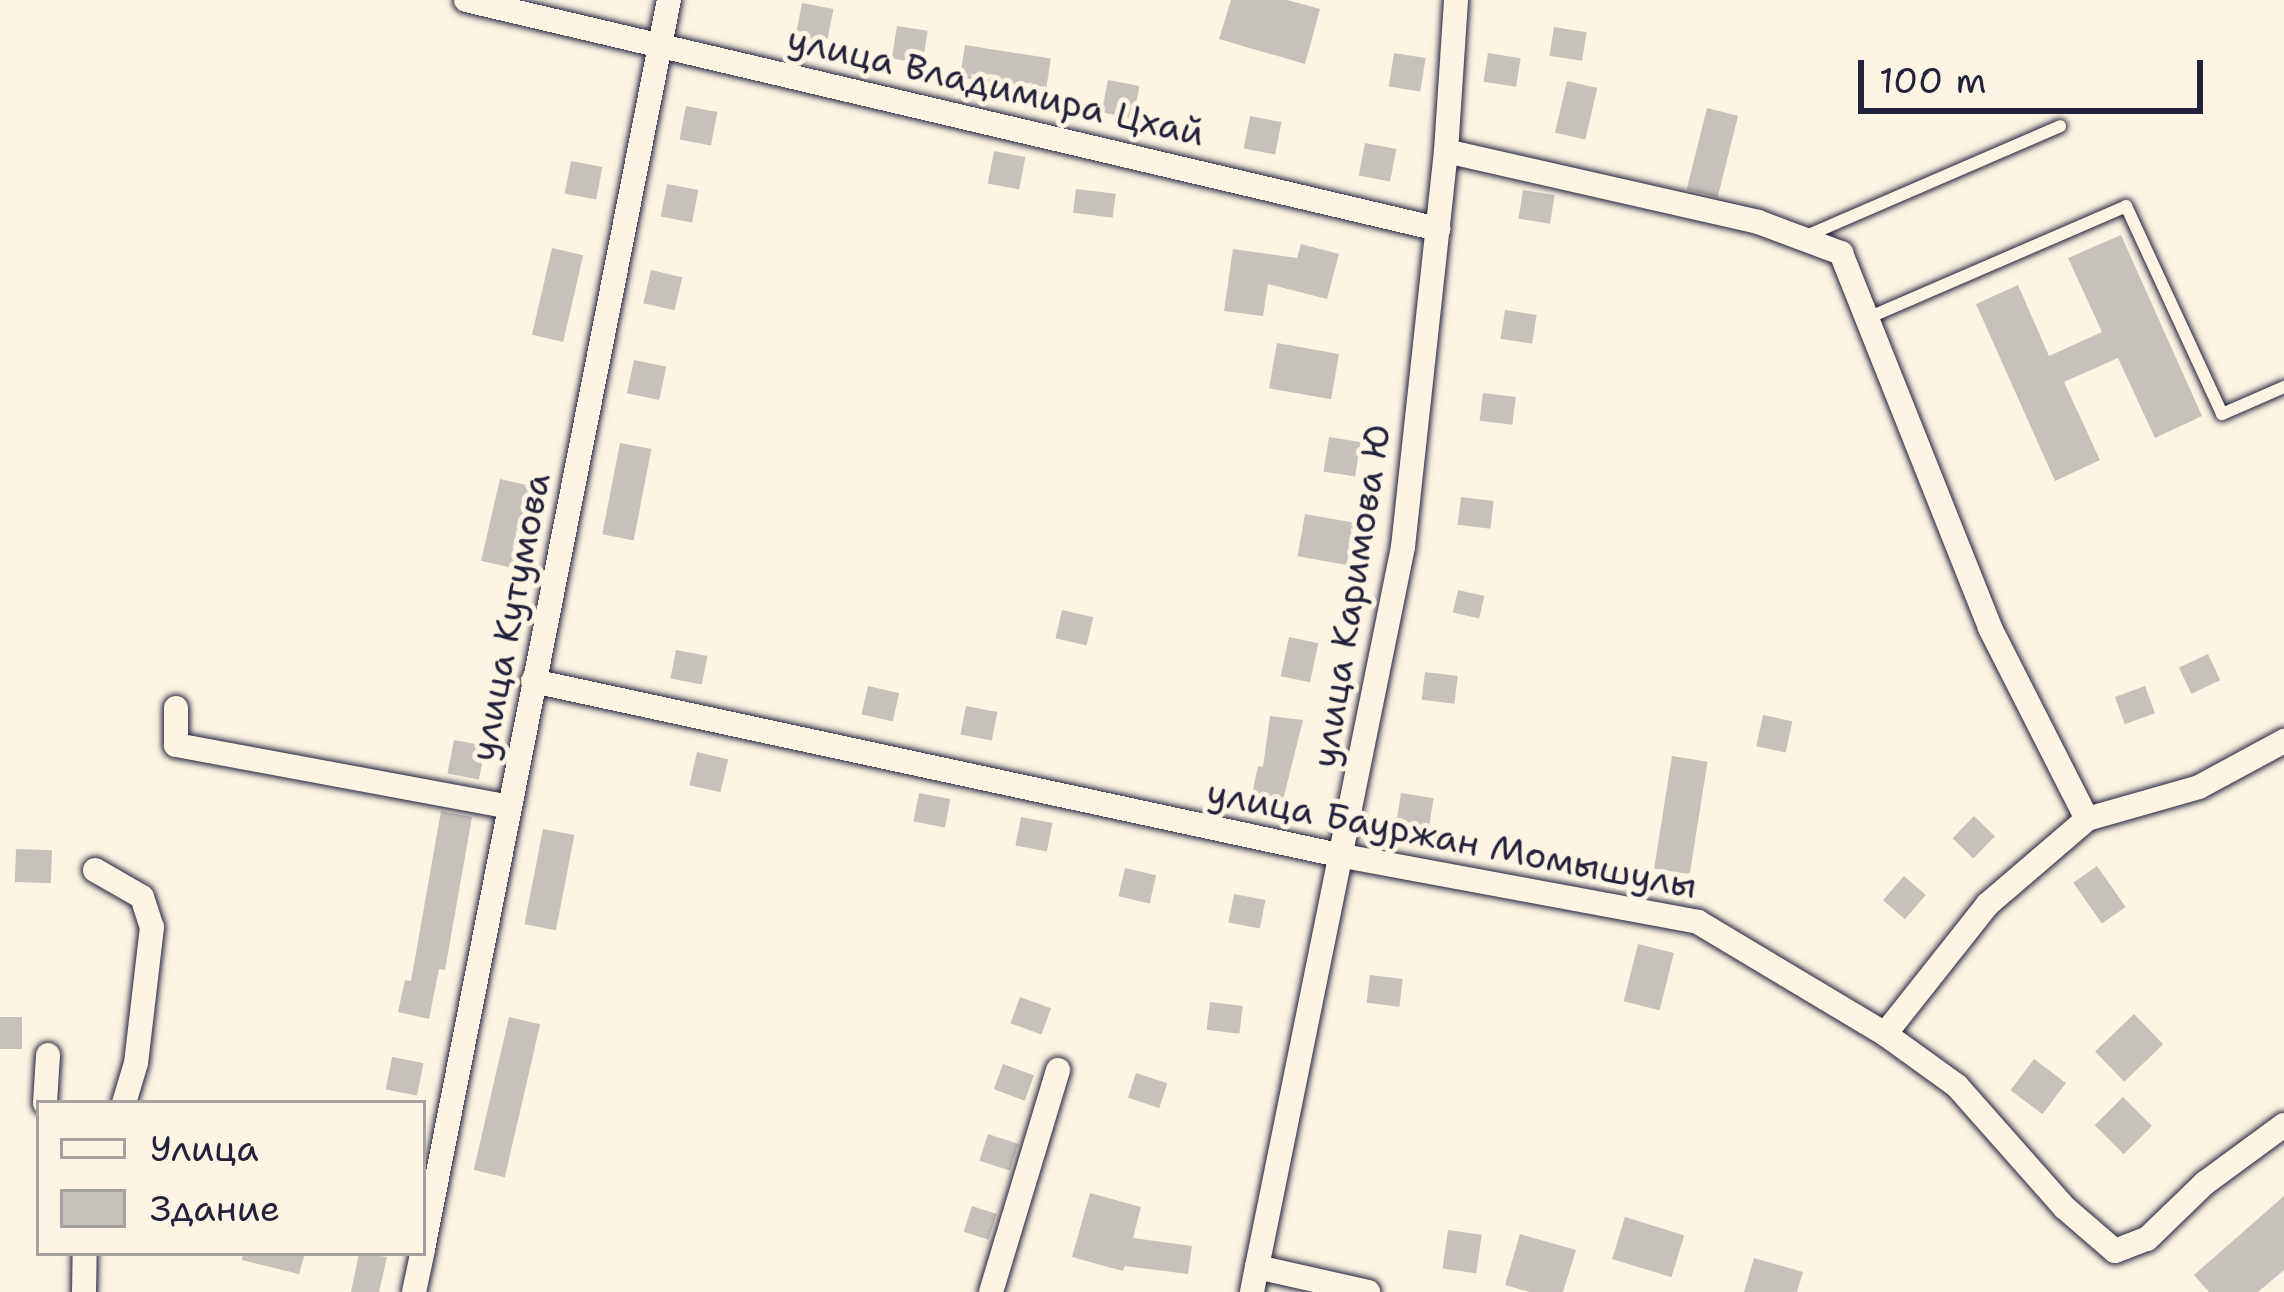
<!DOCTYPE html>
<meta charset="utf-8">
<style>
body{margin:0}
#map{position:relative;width:2284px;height:1292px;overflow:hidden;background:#fcf5e5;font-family:"Shantell Sans",sans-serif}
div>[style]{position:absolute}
.building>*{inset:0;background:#c6c1bb;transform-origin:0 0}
.roads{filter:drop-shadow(0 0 3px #22223b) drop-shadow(0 0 3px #22223b)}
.lane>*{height:12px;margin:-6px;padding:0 6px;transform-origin:6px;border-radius:6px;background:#fcf5e5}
.street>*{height:24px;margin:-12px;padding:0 12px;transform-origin:12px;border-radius:12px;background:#fcf5e5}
span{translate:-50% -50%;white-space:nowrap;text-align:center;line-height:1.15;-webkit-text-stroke:10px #fcf5e5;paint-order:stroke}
.street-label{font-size:36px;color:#22223b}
.legend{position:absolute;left:36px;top:1100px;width:390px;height:156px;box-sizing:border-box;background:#fcf5e5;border:3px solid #a5a1a1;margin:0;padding:15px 21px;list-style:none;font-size:36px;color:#22223b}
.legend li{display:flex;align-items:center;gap:24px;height:60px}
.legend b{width:60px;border:3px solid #a5a1a1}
.scale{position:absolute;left:1858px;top:60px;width:345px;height:54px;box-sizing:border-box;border:6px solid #22223b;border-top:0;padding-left:15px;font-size:36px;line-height:42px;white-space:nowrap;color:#22223b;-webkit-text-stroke:9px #fcf5e5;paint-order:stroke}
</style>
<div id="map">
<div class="building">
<i style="clip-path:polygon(1231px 0,1287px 0,1320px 9px,1305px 64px,1219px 39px)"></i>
<i style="left:802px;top:3px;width:32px;height:34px;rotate:11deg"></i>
<i style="left:897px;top:26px;width:31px;height:33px;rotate:9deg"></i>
<i style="left:1554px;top:27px;width:33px;height:29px;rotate:9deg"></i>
<i style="left:965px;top:45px;width:87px;height:33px;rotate:9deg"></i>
<i style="left:1394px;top:53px;width:32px;height:34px;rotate:9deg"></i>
<i style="left:1488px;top:53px;width:33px;height:29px;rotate:9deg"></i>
<i style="left:1108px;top:80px;width:32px;height:33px;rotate:11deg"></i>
<i style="left:1567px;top:81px;width:31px;height:53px;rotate:13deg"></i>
<i style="left:686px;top:106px;width:32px;height:34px;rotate:11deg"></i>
<i style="left:1707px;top:108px;width:32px;height:84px;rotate:14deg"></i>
<i style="left:1250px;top:116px;width:32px;height:33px;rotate:11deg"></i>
<i style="left:1365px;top:143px;width:32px;height:33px;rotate:11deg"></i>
<i style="left:994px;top:151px;width:32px;height:33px;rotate:11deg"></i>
<i style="left:571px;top:161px;width:32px;height:33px;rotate:11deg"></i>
<i style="left:667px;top:184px;width:32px;height:33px;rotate:11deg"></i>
<i style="left:1076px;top:189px;width:40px;height:24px;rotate:7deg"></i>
<i style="left:1523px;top:190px;width:32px;height:29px;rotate:9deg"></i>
<i style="clip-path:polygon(2121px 235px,2202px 416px,2155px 438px,2118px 358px,2064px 382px,2100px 460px,2055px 481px,1976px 304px,2018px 285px,2049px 356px,2102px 332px,2068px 258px)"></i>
<i style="clip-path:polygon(1301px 244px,1339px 254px,1327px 299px,1268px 284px,1263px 316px,1224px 311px,1233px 249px,1297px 258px)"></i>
<i style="left:552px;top:248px;width:32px;height:89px;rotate:13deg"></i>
<i style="left:651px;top:270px;width:32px;height:34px;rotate:13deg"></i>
<i style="left:1505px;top:310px;width:32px;height:29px;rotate:9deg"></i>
<i style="left:1277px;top:343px;width:63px;height:46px;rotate:10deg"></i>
<i style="left:634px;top:360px;width:33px;height:34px;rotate:12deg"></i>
<i style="left:1483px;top:393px;width:33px;height:28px;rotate:7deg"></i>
<i style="left:1329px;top:437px;width:32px;height:35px;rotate:9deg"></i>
<i style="left:620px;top:443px;width:32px;height:93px;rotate:11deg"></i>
<i style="left:500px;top:479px;width:32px;height:84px;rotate:13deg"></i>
<i style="left:1461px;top:497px;width:33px;height:28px;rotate:7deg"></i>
<i style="left:1305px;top:514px;width:50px;height:43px;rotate:10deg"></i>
<i style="left:1458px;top:590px;width:27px;height:23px;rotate:13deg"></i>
<i style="left:1062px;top:610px;width:32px;height:29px;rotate:13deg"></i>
<i style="left:1289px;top:637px;width:30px;height:40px;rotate:12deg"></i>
<i style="left:676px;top:650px;width:32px;height:29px;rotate:11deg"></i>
<i style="left:2208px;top:654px;width:29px;height:32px;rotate:65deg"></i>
<i style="left:1425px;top:672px;width:33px;height:28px;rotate:7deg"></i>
<i style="left:868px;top:686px;width:32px;height:29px;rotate:13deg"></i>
<i style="left:2145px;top:686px;width:29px;height:32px;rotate:70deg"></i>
<i style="left:966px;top:706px;width:32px;height:29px;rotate:11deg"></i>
<i style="left:1763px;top:715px;width:30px;height:32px;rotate:12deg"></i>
<i style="clip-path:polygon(1270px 716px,1303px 720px,1283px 800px,1252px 794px,1258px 766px,1263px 767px)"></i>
<i style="left:454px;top:740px;width:32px;height:34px;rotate:11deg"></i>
<i style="left:697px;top:752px;width:32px;height:34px;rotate:13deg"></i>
<i style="left:1672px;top:756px;width:36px;height:114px;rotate:9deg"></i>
<i style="left:919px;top:793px;width:32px;height:29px;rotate:11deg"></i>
<i style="left:1401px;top:793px;width:33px;height:28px;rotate:9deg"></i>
<i style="clip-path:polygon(441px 811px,472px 817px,445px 970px,439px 969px,429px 1019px,398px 1012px,405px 980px,411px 981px)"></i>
<i style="left:1974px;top:816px;width:29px;height:31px;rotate:44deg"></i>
<i style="left:1021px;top:817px;width:32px;height:29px;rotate:11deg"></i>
<i style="left:543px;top:829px;width:32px;height:97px;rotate:11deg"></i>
<i style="left:16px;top:849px;width:36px;height:33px;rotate:2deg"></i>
<i style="left:2097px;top:866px;width:50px;height:29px;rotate:55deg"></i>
<i style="left:1125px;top:868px;width:32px;height:29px;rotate:13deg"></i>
<i style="left:1904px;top:876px;width:29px;height:32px;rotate:41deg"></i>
<i style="left:1234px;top:894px;width:32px;height:29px;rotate:11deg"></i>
<i style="left:1638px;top:944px;width:37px;height:59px;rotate:14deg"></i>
<i style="left:1370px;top:975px;width:33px;height:28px;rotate:7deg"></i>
<i style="left:1020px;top:997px;width:33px;height:28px;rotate:20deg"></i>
<i style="left:1210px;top:1002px;width:33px;height:28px;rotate:7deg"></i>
<i style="left:2134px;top:1014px;width:42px;height:54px;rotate:46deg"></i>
<i style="left:0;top:1017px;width:22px;height:32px"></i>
<i style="left:509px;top:1017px;width:32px;height:157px;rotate:13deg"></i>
<i style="left:392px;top:1057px;width:32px;height:33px;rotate:11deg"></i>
<i style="left:2034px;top:1059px;width:40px;height:39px;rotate:37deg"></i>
<i style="left:1003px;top:1064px;width:33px;height:27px;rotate:20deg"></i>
<i style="left:1136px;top:1073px;width:33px;height:26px;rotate:18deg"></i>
<i style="left:2123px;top:1097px;width:41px;height:40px;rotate:45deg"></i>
<i style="left:988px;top:1134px;width:32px;height:28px;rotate:18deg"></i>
<i style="clip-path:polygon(1090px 1193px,1141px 1207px,1133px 1238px,1192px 1246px,1188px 1274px,1125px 1266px,1123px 1271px,1072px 1257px)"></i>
<i style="clip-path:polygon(2284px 1196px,2284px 1270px,2258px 1292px,2209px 1292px,2194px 1275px)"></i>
<i style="left:972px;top:1206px;width:26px;height:27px;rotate:18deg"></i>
<i style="left:1625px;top:1217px;width:62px;height:44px;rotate:17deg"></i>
<i style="left:1448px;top:1230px;width:34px;height:39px;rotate:8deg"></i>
<i style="clip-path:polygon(1520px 1234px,1576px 1250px,1563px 1292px,1530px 1292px,1505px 1285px)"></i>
<i style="clip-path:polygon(243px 1253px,305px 1253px,299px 1274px,242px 1260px)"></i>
<i style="clip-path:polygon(359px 1253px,387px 1257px,379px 1292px,351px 1292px)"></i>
<i style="clip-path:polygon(1754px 1258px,1803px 1272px,1797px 1292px,1744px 1292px)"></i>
</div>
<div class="roads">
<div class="lane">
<i style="left:1804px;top:237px;width:279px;rotate:-23.4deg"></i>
<i style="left:1870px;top:317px;width:279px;rotate:-23.4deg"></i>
<i style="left:2126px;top:206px;width:229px;rotate:65.2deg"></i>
<i style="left:2222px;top:414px;width:68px;rotate:-23.5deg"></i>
</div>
<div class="street">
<i style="left:466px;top:0;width:999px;rotate:13.26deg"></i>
<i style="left:1446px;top:151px;width:320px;rotate:12.8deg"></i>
<i style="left:1758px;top:222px;width:89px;rotate:20.5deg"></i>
<i style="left:1841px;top:253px;width:404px;rotate:68.3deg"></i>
<i style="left:1990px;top:628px;width:214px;rotate:63.1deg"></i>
<i style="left:533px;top:681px;width:829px;rotate:12.19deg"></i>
<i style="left:1343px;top:856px;width:361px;rotate:10.5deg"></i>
<i style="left:1698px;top:922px;width:218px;rotate:30.9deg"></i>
<i style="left:1885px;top:1034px;width:89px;rotate:35.8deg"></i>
<i style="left:1957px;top:1086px;width:163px;rotate:48.5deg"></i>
<i style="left:2065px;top:1208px;width:66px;rotate:40.7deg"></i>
<i style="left:2115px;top:1251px;width:34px;rotate:-21deg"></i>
<i style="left:2147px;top:1239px;width:81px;rotate:-44deg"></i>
<i style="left:2205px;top:1183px;width:98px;rotate:-36.3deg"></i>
<i style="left:176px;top:708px;width:37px;rotate:90deg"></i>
<i style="left:176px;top:745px;width:339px;rotate:10.5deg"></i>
<i style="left:95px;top:870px;width:54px;rotate:29.9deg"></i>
<i style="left:142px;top:897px;width:32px;rotate:72deg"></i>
<i style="left:152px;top:927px;width:137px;rotate:96.7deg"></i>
<i style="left:136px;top:1063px;width:42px;rotate:106.7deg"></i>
<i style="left:1885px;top:1034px;width:166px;rotate:-51.6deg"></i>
<i style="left:1988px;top:904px;width:130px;rotate:-40.6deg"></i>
<i style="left:2087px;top:819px;width:116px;rotate:-15.9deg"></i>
<i style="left:2199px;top:787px;width:97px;rotate:-28.4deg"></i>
<i style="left:45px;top:1103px;width:48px;rotate:-86.4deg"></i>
<i style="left:423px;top:1249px;width:1273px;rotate:-78.86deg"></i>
<i style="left:1257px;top:1267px;width:735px;rotate:-78.54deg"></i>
<i style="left:1403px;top:547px;width:398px;rotate:-83.8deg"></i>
<i style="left:1446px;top:151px;width:151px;rotate:-86.2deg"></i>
<i style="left:84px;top:1292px;width:39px;rotate:-89deg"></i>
<i style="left:414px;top:1292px;width:40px;rotate:-78deg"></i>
<i style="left:991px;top:1292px;width:232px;rotate:-73.2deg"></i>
<i style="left:1252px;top:1292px;width:25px;rotate:-79deg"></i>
<i style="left:1257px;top:1267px;width:114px;rotate:12.7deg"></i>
</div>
</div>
<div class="street-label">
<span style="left:996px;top:86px;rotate:13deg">улица Владимира Цхай</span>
<span style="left:1351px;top:596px;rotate:-81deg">улица Каримова Ю</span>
<span style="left:510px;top:617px;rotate:-79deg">улица Кутумова</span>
<span style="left:1452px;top:839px;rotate:11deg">улица Бауржан Момышулы</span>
</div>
<ul class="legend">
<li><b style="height:15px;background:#fcf5e5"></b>Улица</li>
<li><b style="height:33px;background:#c6c1bb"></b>Здание</li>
</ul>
<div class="scale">100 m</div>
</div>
